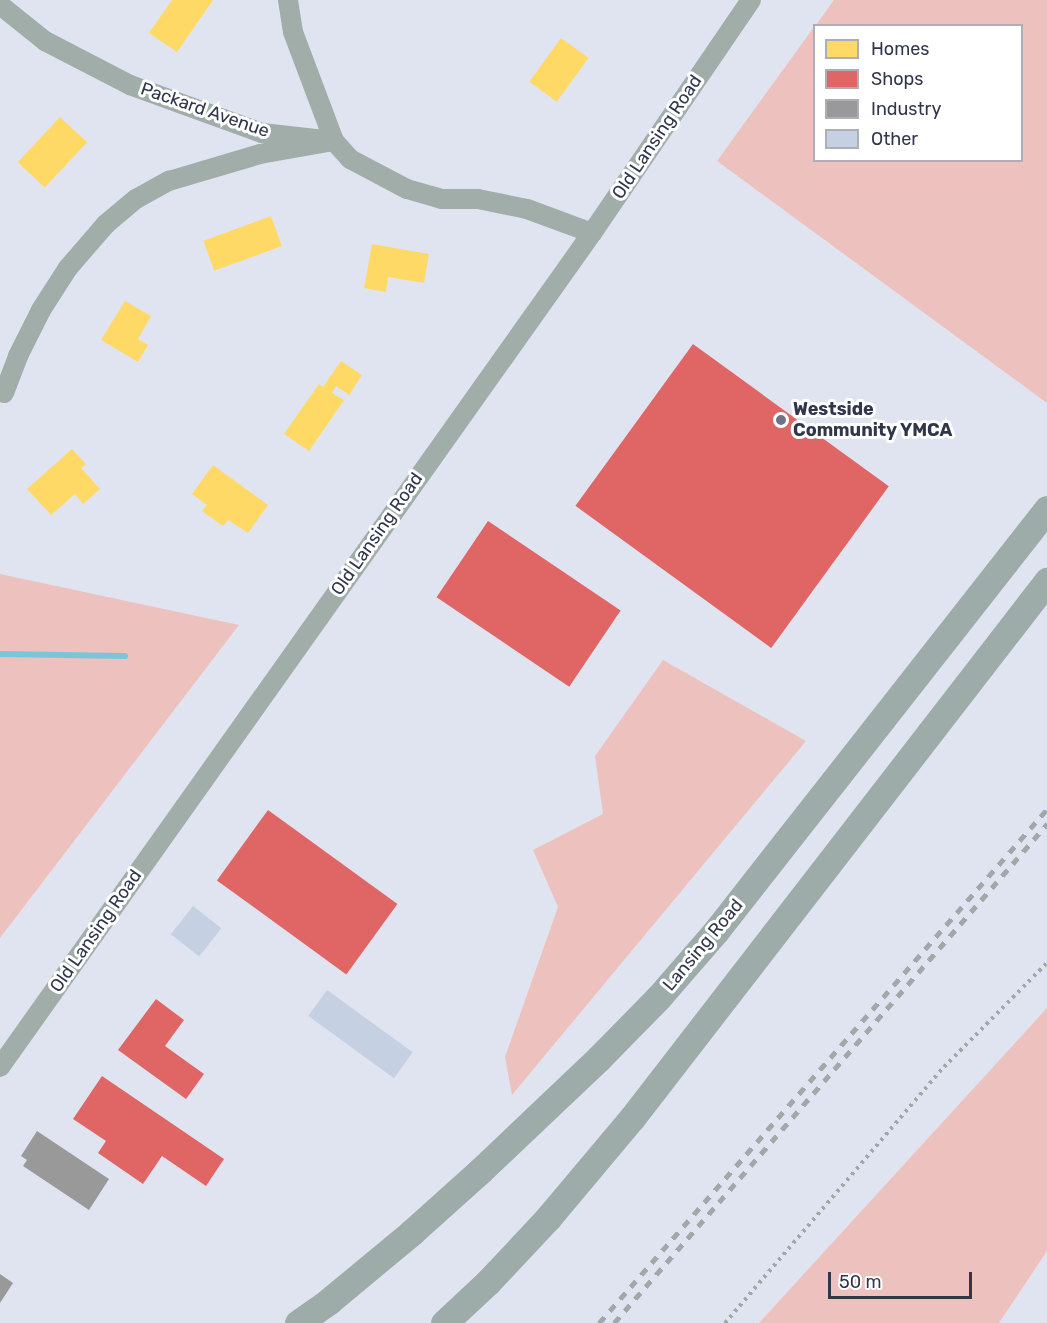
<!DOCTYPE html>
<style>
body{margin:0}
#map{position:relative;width:1047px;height:1323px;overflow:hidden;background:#e0e4f0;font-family:Rubik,sans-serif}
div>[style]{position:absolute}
.green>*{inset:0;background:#edc2be}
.homes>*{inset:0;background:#ffd966;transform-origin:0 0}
.shops>*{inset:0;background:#e06666;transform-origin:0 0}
.industry>*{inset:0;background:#999}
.stream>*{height:6px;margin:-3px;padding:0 3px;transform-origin:3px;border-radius:3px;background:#7bc5d8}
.building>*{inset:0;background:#c5d1e2;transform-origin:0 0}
.path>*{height:4px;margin-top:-2px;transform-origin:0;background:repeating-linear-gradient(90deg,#9ea8a7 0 3px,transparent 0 7.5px)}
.street>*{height:20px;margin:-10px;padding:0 10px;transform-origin:10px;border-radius:10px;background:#a0ada9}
.secondary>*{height:27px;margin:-13.5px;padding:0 13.5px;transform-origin:13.5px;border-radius:13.5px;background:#9daba9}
.rail>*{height:4.5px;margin-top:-2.25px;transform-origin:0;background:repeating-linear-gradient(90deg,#a0a8aa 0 8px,transparent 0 16px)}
.dots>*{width:16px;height:16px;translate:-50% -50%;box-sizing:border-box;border:3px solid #fff;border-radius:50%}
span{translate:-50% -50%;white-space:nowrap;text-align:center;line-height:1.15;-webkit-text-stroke:6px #fff;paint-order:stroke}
.street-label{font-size:18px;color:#31364b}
.poi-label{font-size:18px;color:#31364b;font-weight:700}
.left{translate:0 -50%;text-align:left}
.legend{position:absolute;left:813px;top:24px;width:210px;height:138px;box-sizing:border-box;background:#fff;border:2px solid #adafb7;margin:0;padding:8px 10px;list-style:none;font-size:18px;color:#31364b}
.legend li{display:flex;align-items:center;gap:12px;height:30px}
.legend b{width:30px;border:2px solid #adafb7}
.scale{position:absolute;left:828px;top:1272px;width:144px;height:27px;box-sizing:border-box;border:3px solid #31364b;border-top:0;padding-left:8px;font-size:18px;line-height:21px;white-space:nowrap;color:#31364b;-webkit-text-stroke:4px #fff;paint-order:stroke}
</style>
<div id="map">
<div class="green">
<i style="clip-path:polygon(834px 0,1047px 0,1047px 403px,717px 161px,814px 27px,814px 160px,1022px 160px,1022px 26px,816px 25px)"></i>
<i style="clip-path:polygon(0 574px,239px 625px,0 938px)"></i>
<i style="clip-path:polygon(663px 660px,806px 741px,512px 1095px,505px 1057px,558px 907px,533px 850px,603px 814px,595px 756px)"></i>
<i style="clip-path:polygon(1047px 1008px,1047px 1251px,999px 1323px,759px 1323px)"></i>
</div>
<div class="homes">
<i style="clip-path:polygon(172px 0,213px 0,177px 52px,149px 33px)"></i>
<i style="left:561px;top:38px;width:34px;height:54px;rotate:36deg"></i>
<i style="left:60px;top:117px;width:37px;height:62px;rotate:43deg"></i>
<i style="left:271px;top:216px;width:32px;height:72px;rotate:70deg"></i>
<i style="clip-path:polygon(372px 244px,429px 254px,424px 283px,388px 277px,386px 292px,364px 288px)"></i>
<i style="clip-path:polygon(125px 301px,151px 316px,138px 339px,148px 345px,138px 362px,101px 340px)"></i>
<i style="clip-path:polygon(341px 361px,362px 375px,349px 395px,336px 386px,332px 393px,344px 400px,309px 451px,284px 434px,319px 384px,323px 387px)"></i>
<i style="clip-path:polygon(72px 449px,86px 464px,81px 468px,100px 489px,83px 504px,75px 494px,51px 515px,27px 489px)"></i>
<i style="clip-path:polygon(213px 465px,268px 505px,248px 533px,228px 520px,223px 526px,202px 511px,207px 505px,192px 494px)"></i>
</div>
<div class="shops">
<i style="left:693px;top:344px;width:242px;height:200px;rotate:36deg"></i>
<i style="left:488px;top:521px;width:160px;height:92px;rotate:34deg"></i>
<i style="left:268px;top:810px;width:160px;height:87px;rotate:36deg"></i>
<i style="clip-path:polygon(156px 999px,184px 1020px,165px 1046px,204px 1074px,186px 1099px,118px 1050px)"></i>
<i style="clip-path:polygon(102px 1076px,224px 1159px,206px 1186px,162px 1156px,143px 1184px,98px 1153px,106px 1141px,73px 1119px)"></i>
</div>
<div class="industry">
<i style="clip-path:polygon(37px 1131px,109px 1179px,89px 1210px,23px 1166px,27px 1160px,21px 1156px)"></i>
<i style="clip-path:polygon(0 1274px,13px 1283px,0 1303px)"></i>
</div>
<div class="stream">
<i style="left:0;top:654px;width:125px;rotate:0.9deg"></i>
</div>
<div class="building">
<i style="left:193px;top:906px;width:36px;height:36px;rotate:38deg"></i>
<i style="left:327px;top:990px;width:106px;height:32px;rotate:36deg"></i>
</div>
<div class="path">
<i style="left:725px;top:1323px;width:337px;rotate:-49.5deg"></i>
<i style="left:944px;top:1067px;width:146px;rotate:-45.3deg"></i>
</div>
<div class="street">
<i style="left:0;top:5px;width:58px;rotate:38.7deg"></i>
<i style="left:45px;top:41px;width:96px;rotate:27.4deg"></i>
<i style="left:130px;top:85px;width:140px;rotate:20deg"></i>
<i style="left:262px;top:133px;width:72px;rotate:6.3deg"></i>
<i style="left:334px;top:141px;width:24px;rotate:48deg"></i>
<i style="left:350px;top:159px;width:64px;rotate:27.8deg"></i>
<i style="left:407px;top:189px;width:35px;rotate:16deg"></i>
<i style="left:441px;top:199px;width:37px"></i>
<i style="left:478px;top:199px;width:50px;rotate:11.5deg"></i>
<i style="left:527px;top:209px;width:69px;rotate:20.3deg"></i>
<i style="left:4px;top:393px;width:40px;rotate:-69deg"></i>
<i style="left:18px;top:356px;width:51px;rotate:-63.4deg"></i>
<i style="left:41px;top:310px;width:50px;rotate:-57.3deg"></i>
<i style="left:68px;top:268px;width:58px;rotate:-49.2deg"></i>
<i style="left:106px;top:224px;width:39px;rotate:-40deg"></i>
<i style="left:136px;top:199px;width:38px;rotate:-29deg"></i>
<i style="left:169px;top:181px;width:95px;rotate:-16.5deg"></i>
<i style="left:260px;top:154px;width:75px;rotate:-10deg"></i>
<i style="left:334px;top:141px;width:116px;rotate:-110.6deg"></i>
<i style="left:293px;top:32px;width:32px;rotate:-99deg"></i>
<i style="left:0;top:1067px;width:1023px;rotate:-54.63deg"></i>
<i style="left:592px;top:233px;width:282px;rotate:-55.7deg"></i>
</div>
<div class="secondary">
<i style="left:298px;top:1323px;width:38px;rotate:-35deg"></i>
<i style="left:329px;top:1301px;width:108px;rotate:-39.7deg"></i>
<i style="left:412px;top:1232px;width:91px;rotate:-41.9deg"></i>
<i style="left:480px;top:1171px;width:164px;rotate:-43.5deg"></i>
<i style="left:599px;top:1058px;width:84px;rotate:-45.5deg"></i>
<i style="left:658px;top:998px;width:89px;rotate:-49.1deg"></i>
<i style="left:716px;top:931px;width:536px;rotate:-51.89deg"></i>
<i style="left:444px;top:1323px;width:60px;rotate:-43deg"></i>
<i style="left:488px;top:1282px;width:88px;rotate:-46.8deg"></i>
<i style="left:548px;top:1218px;width:131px;rotate:-50deg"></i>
<i style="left:632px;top:1118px;width:679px;rotate:-52.3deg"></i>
</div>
<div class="rail">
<i style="left:599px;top:1323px;width:682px;rotate:-48.92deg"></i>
<i style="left:614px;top:1323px;width:661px;rotate:-49.05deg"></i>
</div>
<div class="dots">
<i style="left:781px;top:420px;background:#6e7385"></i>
</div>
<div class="street-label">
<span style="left:205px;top:110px;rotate:19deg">Packard Avenue</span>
<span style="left:657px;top:137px;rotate:-56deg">Old Lansing Road</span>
<span style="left:377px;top:534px;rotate:-55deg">Old Lansing Road</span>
<span style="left:96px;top:931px;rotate:-55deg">Old Lansing Road</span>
<span style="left:703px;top:945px;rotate:-50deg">Lansing Road</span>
</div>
<div class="poi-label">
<span class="left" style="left:793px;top:420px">Westside<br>Community YMCA</span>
</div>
<ul class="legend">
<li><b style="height:16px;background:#ffd966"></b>Homes</li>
<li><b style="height:16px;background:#e06666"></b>Shops</li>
<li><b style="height:16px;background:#999"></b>Industry</li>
<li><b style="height:16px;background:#c5d1e2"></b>Other</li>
</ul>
<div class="scale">50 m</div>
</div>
